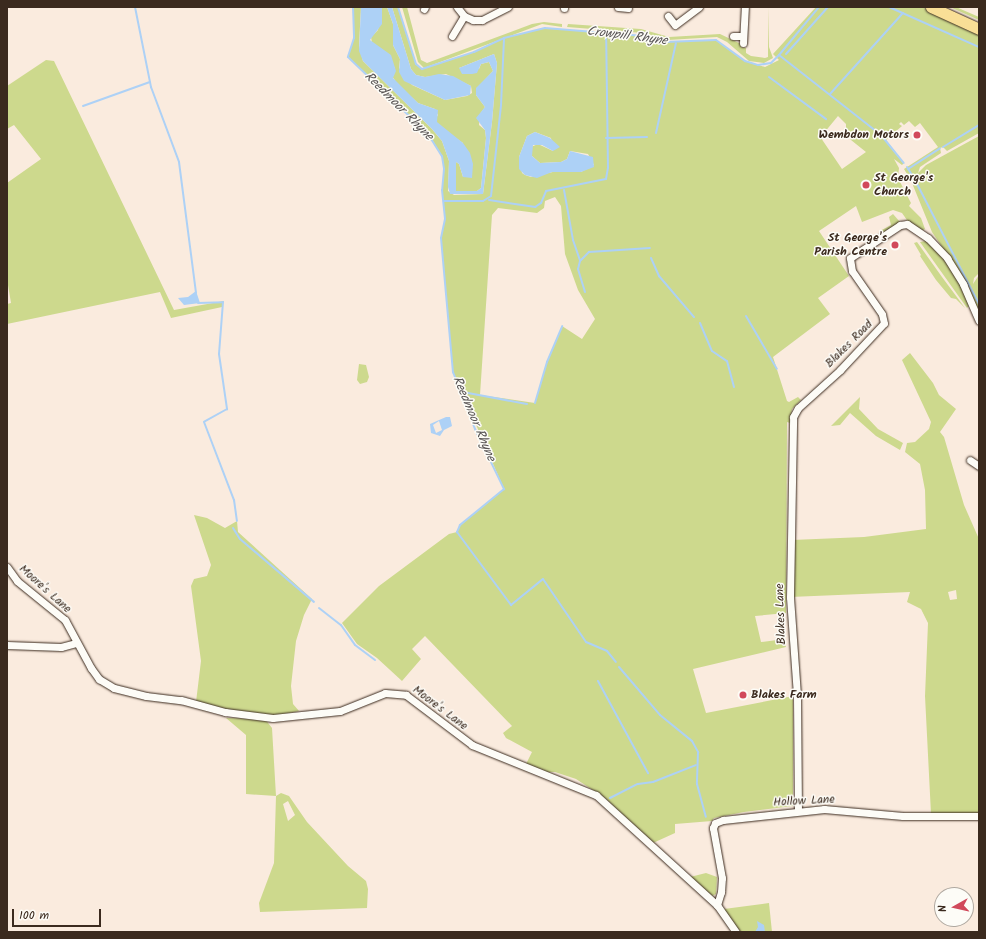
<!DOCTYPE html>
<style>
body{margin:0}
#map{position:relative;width:986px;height:939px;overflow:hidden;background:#faebde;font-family:Kalam,sans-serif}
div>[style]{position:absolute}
.green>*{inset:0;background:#cdd98d}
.water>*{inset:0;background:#add1f6}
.stream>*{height:2px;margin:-1px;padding:0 1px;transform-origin:1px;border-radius:1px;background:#add1f6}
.roads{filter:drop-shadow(0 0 1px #3b2a1e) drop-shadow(0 0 1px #3b2a1e)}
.street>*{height:7px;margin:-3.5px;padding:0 3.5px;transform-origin:3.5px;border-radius:3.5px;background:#fdfcf7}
.primary>*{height:11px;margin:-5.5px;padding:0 5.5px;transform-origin:5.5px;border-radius:5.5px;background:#f9df96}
.dots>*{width:11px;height:11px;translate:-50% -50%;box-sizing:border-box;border:2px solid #fdfcf7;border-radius:50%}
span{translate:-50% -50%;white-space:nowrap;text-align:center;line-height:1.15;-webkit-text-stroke:3px #fdfcf7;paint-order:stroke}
.poi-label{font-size:12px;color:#3b2a1e;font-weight:700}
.right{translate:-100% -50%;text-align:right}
.left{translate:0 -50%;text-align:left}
.street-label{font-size:12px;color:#3b2a1e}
.water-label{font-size:13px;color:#585454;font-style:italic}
.frame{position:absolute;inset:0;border:8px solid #3b2a1e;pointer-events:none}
.north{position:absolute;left:934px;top:887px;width:40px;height:40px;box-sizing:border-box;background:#fdfcf7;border:1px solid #afa8a0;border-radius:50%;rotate:262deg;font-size:11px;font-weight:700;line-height:16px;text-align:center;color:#3b2a1e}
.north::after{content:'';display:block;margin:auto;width:14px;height:18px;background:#d1495b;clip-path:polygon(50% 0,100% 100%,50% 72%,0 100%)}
.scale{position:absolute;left:12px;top:909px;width:89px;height:18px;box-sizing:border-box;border:2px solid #3b2a1e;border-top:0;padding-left:5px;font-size:12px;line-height:14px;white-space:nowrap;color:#3b2a1e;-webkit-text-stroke:3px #fdfcf7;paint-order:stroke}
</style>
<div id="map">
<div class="green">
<i style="clip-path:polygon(evenodd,353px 7px,361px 7px,359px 46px,363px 61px,432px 129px,442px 141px,449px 161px,448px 191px,454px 195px,483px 194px,492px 122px,497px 63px,494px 54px,459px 68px,479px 69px,481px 64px,489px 62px,493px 71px,480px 85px,476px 95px,485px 107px,480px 114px,479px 125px,485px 130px,486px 138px,481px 188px,477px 191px,456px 191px,456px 162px,459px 164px,463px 177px,463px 143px,441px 128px,435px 120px,438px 115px,435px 109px,418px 103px,398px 85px,392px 76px,395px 68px,377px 46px,372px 43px,371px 37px,378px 30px,382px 7px,387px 7px,393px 24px,393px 45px,400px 59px,399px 68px,412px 85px,445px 100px,467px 96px,472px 93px,471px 86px,446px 74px,425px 77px,416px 75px,411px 69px,392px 7px,398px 7px,416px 64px,422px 69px,474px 52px,504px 38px,545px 28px,644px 36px,665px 42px,716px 40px,745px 61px,765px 67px,779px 60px,773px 54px,816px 7px,922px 7px,979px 34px,979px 133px,947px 151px,943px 147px,940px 148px,941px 153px,920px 167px,918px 173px,926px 165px,979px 136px,979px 273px,974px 278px,973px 284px,979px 275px,979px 313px,953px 263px,932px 232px,912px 183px,915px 182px,915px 180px,910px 179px,904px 169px,938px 147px,920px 123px,915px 127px,909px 121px,904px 125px,901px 122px,899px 124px,902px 126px,886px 140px,904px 163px,902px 165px,894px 159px,899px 168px,898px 178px,911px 203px,909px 206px,921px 218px,925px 229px,921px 231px,909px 223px,902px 213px,893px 210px,862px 222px,856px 206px,819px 231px,849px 276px,818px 298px,830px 314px,773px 357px,787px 401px,789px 402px,798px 397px,801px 400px,792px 409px,790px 423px,787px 422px,786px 613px,755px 616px,761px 642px,785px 639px,786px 647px,693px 669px,706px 713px,793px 696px,793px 806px,744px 812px,714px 818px,712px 821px,675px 824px,675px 833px,653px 843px,605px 798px,576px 779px,555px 772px,540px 772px,525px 766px,532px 752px,506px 738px,503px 733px,512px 726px,425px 636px,412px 649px,421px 659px,402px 681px,377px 658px,357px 644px,342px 623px,379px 586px,449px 534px,457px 532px,460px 525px,504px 489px,453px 372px,441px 238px,445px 219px,442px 190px,444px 169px,442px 156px,428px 134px,348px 57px,354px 38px,353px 7px,838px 116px,846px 124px,846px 131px,851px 140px,866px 152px,842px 169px,821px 138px,819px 139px,838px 116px,353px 7px,535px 132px,551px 138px,553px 151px,538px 144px,531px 147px,532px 156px,540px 163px,561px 162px,567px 159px,570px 151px,588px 154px,594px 165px,581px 172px,557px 171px,531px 177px,525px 175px,522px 173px,519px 157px,527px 136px,535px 132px,353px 7px,555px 197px,561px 206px,565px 254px,578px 290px,595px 319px,582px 339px,562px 326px,547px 362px,535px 403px,480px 395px,492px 215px,498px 208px,537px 213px,544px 208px,545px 201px,555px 197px)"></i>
<i style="clip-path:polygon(402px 7px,407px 7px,421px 60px,427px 63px,532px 24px,544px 22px,562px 24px,562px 27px,542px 24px,424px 68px,418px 62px)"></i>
<i style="clip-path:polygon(768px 7px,769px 47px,773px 58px,764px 63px,749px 61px,727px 42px,717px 37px,668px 40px,643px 33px,567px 27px,568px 24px,641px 29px,669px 37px,720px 34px,741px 44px,741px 47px,746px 48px,746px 53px,751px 56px,765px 58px,768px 57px)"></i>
<i style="clip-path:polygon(950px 7px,956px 7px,979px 17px,979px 20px)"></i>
<i style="clip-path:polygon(46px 60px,54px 61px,174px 310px,224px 301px,222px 307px,171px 318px,160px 292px,7px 324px,7px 304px,11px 303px,7px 279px,7px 183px,41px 159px,14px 125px,7px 129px,7px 86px)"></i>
<i style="clip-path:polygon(893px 214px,900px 222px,884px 232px,880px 231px,891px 225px,889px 217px)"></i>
<i style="clip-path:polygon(926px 241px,946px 261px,961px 285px,969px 306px,967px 308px,920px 242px)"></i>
<i style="clip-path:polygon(917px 242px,942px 277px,965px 308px,956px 299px,951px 298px,936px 280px,920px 256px,921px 255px,914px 243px)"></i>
<i style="clip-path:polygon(evenodd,910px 353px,933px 383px,939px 395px,956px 409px,940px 432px,944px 437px,964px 505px,979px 539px,979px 814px,931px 814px,925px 696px,928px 623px,921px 609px,907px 602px,910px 592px,790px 597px,792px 540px,864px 537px,926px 529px,925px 490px,920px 464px,905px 452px,907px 443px,915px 442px,929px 429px,931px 422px,902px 360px,910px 353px,956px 590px,957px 599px,950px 600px,948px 592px,956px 590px)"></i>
<i style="clip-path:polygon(359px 364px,366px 365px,369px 377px,367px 382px,360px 384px,357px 380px)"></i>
<i style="clip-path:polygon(860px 397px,859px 409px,878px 429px,903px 443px,900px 450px,876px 436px,850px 413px,840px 425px,831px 426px)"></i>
<i style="clip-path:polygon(194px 515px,207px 518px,225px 528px,237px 521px,238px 532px,312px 599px,304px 615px,296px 641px,291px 686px,293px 704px,299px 711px,275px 716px,233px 711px,196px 702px,201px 661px,191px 586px,194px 579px,207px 576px,211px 565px)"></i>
<i style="clip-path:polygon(evenodd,226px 718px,265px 719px,272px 728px,276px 796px,281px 793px,289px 796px,307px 822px,348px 866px,366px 881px,368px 889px,367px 908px,260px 912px,259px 903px,274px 863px,276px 796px,246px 794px,246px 735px,226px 718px,288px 801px,295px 815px,288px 821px,283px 804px,288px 801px)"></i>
<i style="clip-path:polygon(706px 873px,717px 877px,716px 894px,712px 896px,690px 877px)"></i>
<i style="clip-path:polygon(769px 903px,772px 932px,738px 932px,724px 909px)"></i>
</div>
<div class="water">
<i style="clip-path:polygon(361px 7px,382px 7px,382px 24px,370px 40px,391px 55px,396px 71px,393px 78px,418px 103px,438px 110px,437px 122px,463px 143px,470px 153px,473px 164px,472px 178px,463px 177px,459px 164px,456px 162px,456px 191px,477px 191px,481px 188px,486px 138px,485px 130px,476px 118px,485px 107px,476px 95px,476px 88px,493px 71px,489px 62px,481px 64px,477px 73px,472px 74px,462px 74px,459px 68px,494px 54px,497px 63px,492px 122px,483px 194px,450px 194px,448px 187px,449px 161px,442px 141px,432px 129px,363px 61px,359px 51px)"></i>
<i style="clip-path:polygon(387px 7px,392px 7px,411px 69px,416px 75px,425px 77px,439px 74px,453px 76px,471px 86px,470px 95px,445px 100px,404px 81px,399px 72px,400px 59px,393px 45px,393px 24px)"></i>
<i style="clip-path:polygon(535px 132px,550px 138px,560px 147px,553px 151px,542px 145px,533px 145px,532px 156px,540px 163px,561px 162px,567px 159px,570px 151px,593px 157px,594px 167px,581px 172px,552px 172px,537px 178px,525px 175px,519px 169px,519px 157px,527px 136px)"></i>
<i style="clip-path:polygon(196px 291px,200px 303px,184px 305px,178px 298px,188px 297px)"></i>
<i style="clip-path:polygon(evenodd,446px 417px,450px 417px,452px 426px,444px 430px,440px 436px,431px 433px,430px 424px,446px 417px,439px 421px,442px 430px,436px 433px,433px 425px,439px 421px)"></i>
<i style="clip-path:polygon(757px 921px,764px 925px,765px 932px,755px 932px,758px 927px)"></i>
</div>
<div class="stream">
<i style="left:135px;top:7px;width:82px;rotate:78.7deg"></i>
<i style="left:151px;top:87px;width:80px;rotate:69.5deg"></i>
<i style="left:179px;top:162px;width:132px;rotate:82.6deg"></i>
<i style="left:353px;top:7px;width:31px;rotate:88deg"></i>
<i style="left:354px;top:38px;width:20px;rotate:108deg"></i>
<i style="left:348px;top:57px;width:111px;rotate:43.9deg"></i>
<i style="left:428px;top:134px;width:26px;rotate:58deg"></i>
<i style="left:442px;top:156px;width:13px;rotate:81deg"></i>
<i style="left:444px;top:169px;width:21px;rotate:95deg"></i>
<i style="left:442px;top:190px;width:29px;rotate:84deg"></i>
<i style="left:445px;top:219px;width:19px;rotate:102deg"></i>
<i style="left:441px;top:238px;width:135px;rotate:84.9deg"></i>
<i style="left:453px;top:372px;width:61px;rotate:68.9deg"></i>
<i style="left:475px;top:429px;width:67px;rotate:64.2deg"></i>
<i style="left:504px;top:489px;width:57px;rotate:140.7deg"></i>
<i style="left:460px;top:525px;width:8px;rotate:113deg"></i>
<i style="left:457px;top:532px;width:91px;rotate:53.5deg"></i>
<i style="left:511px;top:605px;width:41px;rotate:-39.1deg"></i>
<i style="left:543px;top:579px;width:76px;rotate:55.7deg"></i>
<i style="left:586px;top:642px;width:23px;rotate:23deg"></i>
<i style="left:607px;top:651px;width:14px;rotate:51deg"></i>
<i style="left:398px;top:7px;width:60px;rotate:72.5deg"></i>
<i style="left:416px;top:64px;width:8px;rotate:40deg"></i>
<i style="left:422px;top:69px;width:55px;rotate:-18.1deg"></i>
<i style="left:474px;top:52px;width:33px;rotate:-25deg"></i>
<i style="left:504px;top:38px;width:42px;rotate:-13.7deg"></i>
<i style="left:545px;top:28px;width:99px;rotate:4.6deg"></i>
<i style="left:644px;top:36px;width:22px;rotate:16deg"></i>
<i style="left:665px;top:42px;width:51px;rotate:-2.2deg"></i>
<i style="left:716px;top:40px;width:36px;rotate:36deg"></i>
<i style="left:745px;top:61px;width:14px;rotate:17deg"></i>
<i style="left:758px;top:65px;width:13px;rotate:-9deg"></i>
<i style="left:771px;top:63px;width:11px;rotate:-45deg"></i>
<i style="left:779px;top:55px;width:130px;rotate:38.1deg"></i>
<i style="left:881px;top:135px;width:36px;rotate:51deg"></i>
<i style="left:889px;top:7px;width:98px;rotate:24deg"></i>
<i style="left:786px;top:54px;width:63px;rotate:-48.2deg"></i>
<i style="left:779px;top:55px;width:62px;rotate:-50.2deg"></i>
<i style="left:769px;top:77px;width:71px;rotate:36.4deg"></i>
<i style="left:830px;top:94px;width:109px;rotate:-48deg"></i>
<i style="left:83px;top:106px;width:71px;rotate:-19.7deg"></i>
<i style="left:656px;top:133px;width:92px;rotate:-77.5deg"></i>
<i style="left:606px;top:138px;width:41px;rotate:-1.4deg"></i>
<i style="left:943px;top:147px;width:42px;rotate:-31.4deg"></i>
<i style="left:907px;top:167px;width:13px;rotate:58deg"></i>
<i style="left:908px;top:169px;width:38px;rotate:-33deg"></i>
<i style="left:916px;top:182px;width:137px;rotate:62.7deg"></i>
<i style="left:564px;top:190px;width:51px;rotate:79.8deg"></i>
<i style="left:573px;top:240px;width:21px;rotate:71deg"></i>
<i style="left:489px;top:200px;width:47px;rotate:8.7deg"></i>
<i style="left:535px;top:207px;width:7px;rotate:-34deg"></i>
<i style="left:541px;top:203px;width:13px;rotate:-67deg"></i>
<i style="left:546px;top:191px;width:61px;rotate:-11.3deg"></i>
<i style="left:606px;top:179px;width:11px;rotate:-80deg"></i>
<i style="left:608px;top:168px;width:135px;rotate:-90.8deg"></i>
<i style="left:444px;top:201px;width:39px"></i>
<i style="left:483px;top:201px;width:9px;rotate:-32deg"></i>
<i style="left:491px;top:196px;width:92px;rotate:-83.7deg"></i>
<i style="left:501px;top:105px;width:67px;rotate:-87.4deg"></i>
<i style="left:651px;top:258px;width:20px;rotate:66deg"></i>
<i style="left:659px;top:276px;width:54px;rotate:49.5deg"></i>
<i style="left:585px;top:292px;width:24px;rotate:-107deg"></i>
<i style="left:578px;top:269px;width:8px;rotate:-76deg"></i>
<i style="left:580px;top:261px;width:13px;rotate:-45deg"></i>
<i style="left:589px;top:252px;width:61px;rotate:-3.8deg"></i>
<i style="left:198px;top:303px;width:25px;rotate:-2deg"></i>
<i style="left:223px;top:302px;width:52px;rotate:94.4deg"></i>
<i style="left:219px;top:354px;width:56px;rotate:81.7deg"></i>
<i style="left:227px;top:409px;width:26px;rotate:151deg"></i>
<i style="left:204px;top:422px;width:84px;rotate:69deg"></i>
<i style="left:234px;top:500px;width:21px;rotate:82deg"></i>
<i style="left:746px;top:316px;width:61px;rotate:59.7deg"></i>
<i style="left:700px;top:323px;width:30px;rotate:67deg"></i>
<i style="left:712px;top:351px;width:18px;rotate:34deg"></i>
<i style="left:727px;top:361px;width:27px;rotate:75deg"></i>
<i style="left:462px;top:395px;width:6px;rotate:-18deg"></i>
<i style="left:468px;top:393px;width:60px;rotate:10.6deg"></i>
<i style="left:535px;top:403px;width:43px;rotate:-73.7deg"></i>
<i style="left:547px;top:362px;width:39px;rotate:-67deg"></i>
<i style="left:233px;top:528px;width:13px;rotate:58deg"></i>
<i style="left:240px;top:539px;width:97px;rotate:40.4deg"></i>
<i style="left:319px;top:608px;width:28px;rotate:38deg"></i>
<i style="left:341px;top:625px;width:24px;rotate:55deg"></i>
<i style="left:355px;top:645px;width:25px;rotate:37deg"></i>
<i style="left:619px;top:667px;width:63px;rotate:49.5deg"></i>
<i style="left:660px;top:715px;width:41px;rotate:39.1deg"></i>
<i style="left:692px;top:741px;width:13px;rotate:61deg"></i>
<i style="left:698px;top:752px;width:32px;rotate:92deg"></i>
<i style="left:697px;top:784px;width:34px;rotate:75deg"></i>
<i style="left:598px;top:681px;width:105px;rotate:61.5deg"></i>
<i style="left:610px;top:798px;width:31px;rotate:-27deg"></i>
<i style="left:638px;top:784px;width:15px;rotate:-8deg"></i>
<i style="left:653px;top:782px;width:46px;rotate:-21.6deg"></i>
</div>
<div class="roads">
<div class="street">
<i style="left:457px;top:7px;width:11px;rotate:52deg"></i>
<i style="left:564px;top:7px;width:1px;rotate:90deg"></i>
<i style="left:618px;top:7px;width:10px;rotate:6deg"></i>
<i style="left:424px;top:9px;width:2px;rotate:-63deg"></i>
<i style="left:668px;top:16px;width:11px;rotate:52deg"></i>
<i style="left:675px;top:25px;width:30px;rotate:-37deg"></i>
<i style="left:452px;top:36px;width:23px;rotate:-59deg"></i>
<i style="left:464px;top:16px;width:10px;rotate:24deg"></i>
<i style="left:473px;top:20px;width:9px"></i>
<i style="left:482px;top:20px;width:29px;rotate:-27deg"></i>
<i style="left:733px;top:36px;width:10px"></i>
<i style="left:743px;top:43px;width:36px;rotate:-87deg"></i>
<i style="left:970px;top:460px;width:11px;rotate:34deg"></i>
<i style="left:7px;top:567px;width:17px;rotate:54deg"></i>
<i style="left:17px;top:581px;width:62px;rotate:39.1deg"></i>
<i style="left:65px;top:620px;width:55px;rotate:61.6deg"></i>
<i style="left:91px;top:668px;width:14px;rotate:54deg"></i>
<i style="left:99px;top:679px;width:17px;rotate:31deg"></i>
<i style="left:114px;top:688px;width:33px;rotate:14deg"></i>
<i style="left:146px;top:696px;width:35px;rotate:7deg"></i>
<i style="left:181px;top:700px;width:46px;rotate:15.3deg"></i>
<i style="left:225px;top:712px;width:48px;rotate:7.1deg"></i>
<i style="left:273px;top:718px;width:67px;rotate:-6deg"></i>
<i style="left:340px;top:711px;width:48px;rotate:-21.8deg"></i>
<i style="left:385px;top:693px;width:21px;rotate:5deg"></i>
<i style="left:406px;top:695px;width:83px;rotate:37.1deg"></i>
<i style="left:472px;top:745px;width:134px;rotate:22deg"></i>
<i style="left:596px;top:795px;width:164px;rotate:42.3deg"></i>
<i style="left:717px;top:905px;width:33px;rotate:55deg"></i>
<i style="left:7px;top:645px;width:54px;rotate:2.1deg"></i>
<i style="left:61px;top:647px;width:16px;rotate:-15deg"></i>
<i style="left:798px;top:811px;width:116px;rotate:-90.5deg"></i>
<i style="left:797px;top:695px;width:98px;rotate:-94.1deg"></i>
<i style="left:790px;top:597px;width:180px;rotate:-89deg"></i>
<i style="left:793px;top:417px;width:10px;rotate:-61deg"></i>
<i style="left:798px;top:408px;width:57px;rotate:-42.1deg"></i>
<i style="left:840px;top:370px;width:64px;rotate:-46.9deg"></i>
<i style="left:884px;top:323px;width:9px;rotate:-103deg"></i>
<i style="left:882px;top:314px;width:52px;rotate:-124.9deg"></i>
<i style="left:852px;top:271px;width:13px;rotate:-99deg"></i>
<i style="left:850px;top:258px;width:60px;rotate:-33.4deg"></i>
<i style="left:900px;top:225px;width:7px;rotate:-8deg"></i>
<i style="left:907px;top:224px;width:25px;rotate:34deg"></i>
<i style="left:928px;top:238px;width:28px;rotate:46deg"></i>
<i style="left:947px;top:258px;width:31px;rotate:58deg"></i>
<i style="left:963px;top:284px;width:40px;rotate:66.6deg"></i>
<i style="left:717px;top:905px;width:14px;rotate:-73deg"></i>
<i style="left:721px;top:892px;width:14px;rotate:-86deg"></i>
<i style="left:722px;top:878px;width:51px;rotate:-100.2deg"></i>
<i style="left:713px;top:828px;width:5px;rotate:-68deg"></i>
<i style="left:715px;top:823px;width:9px;rotate:-21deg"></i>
<i style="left:723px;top:820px;width:102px;rotate:-6.2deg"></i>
<i style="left:824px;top:809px;width:79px;rotate:5.1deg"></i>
<i style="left:903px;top:816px;width:76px"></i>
</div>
<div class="primary">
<i style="left:931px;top:7px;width:53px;rotate:24.6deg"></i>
</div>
</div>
<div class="dots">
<i style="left:917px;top:135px;background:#d1495b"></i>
<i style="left:866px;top:185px;background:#d1495b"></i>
<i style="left:895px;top:245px;background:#d1495b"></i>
<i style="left:743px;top:695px;background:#d1495b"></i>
</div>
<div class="poi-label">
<span class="right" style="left:909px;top:135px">Wembdon Motors</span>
<span class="left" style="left:874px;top:185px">St George's<br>Church</span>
<span class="right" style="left:887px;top:245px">St George's<br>Parish Centre</span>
<span class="left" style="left:751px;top:695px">Blakes Farm</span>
</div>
<div class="street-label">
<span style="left:849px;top:344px;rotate:-45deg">Blakes Road</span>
<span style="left:45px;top:589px;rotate:42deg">Moore's Lane</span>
<span style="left:781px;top:614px;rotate:-92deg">Blakes Lane</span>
<span style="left:440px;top:708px;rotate:37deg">Moore's Lane</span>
<span style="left:804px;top:801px;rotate:-3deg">Hollow Lane</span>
</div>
<div class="water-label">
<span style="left:627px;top:37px;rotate:7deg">Crowpill Rhyne</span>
<span style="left:398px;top:107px;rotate:45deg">Reedmoor Rhyne</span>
<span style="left:473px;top:419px;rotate:67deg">Reedmoor Rhyne</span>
</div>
<div class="frame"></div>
<div class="north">N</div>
<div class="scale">100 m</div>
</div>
